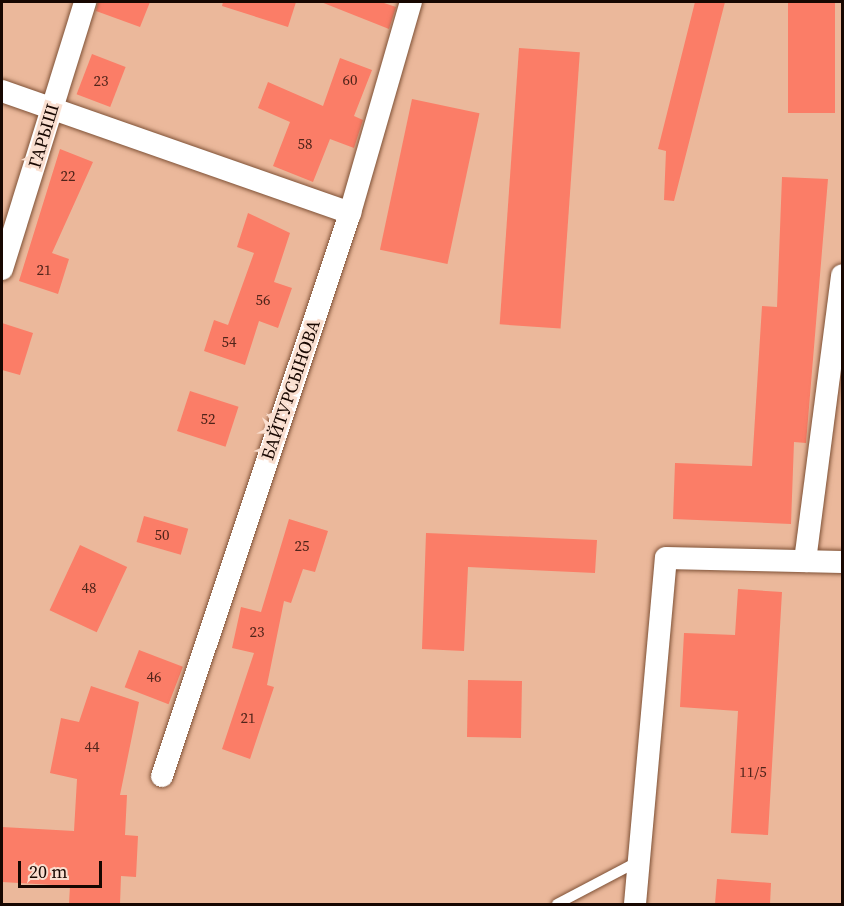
<!DOCTYPE html>
<meta charset="utf-8">
<style>
body{margin:0}
#map{position:relative;width:844px;height:906px;overflow:hidden;background:#ebb89b;font-family:"Source Serif 4",serif}
div>[style]{position:absolute}
.building>*{inset:0;background:#fb7d67;transform-origin:0 0}
.roads{filter:drop-shadow(0 0 2px #7e5136) drop-shadow(0 0 2px #7e5136)}
.service>*{height:10px;margin:-5px;padding:0 5px;transform-origin:5px;border-radius:5px;background:#fff}
.minor>*{height:22px;margin:-11px;padding:0 11px;transform-origin:11px;border-radius:11px;background:#fff}
span{translate:-50% -50%;white-space:nowrap;text-align:center;line-height:1.15;-webkit-text-stroke:6px #fadfd0;paint-order:stroke}
.number-label{font-size:15px;color:#50241a}
.number-label span{-webkit-text-stroke-width:0}
.street-label{font-size:18px;color:#170701}
.frame{position:absolute;inset:0;border:3px solid #170701;pointer-events:none}
.scale{position:absolute;left:18px;top:861px;width:84px;height:27px;box-sizing:border-box;border:3px solid #170701;border-top:0;padding-left:8px;font-size:18px;line-height:21px;white-space:nowrap;color:#170701;-webkit-text-stroke:4px #fadfd0;paint-order:stroke}
</style>
<div id="map">
<div class="building">
<i style="clip-path:polygon(98px 2px,150px 2px,140px 27px,96px 11px)"></i>
<i style="clip-path:polygon(223px 2px,296px 2px,288px 27px,222px 6px)"></i>
<i style="clip-path:polygon(321px 2px,381px 2px,396px 7px,389px 29px)"></i>
<i style="clip-path:polygon(695px 2px,725px 2px,674px 201px,664px 200px,666px 151px,658px 149px)"></i>
<i style="left:788px;top:2px;width:47px;height:111px"></i>
<i style="left:519px;top:48px;width:61px;height:277px;rotate:4deg"></i>
<i style="left:92px;top:54px;width:36px;height:43px;rotate:21deg"></i>
<i style="clip-path:polygon(340px 58px,372px 70px,354px 116px,363px 120px,354px 148px,330px 139px,313px 182px,273px 166px,290px 122px,258px 108px,268px 82px,323px 106px)"></i>
<i style="left:412px;top:99px;width:69px;height:154px;rotate:12deg"></i>
<i style="clip-path:polygon(60px 149px,93px 162px,52px 253px,69px 259px,58px 294px,19px 281px)"></i>
<i style="clip-path:polygon(782px 177px,828px 179px,806px 443px,794px 442px,791px 524px,673px 519px,675px 463px,752px 466px,762px 306px,777px 307px)"></i>
<i style="clip-path:polygon(248px 213px,290px 233px,274px 282px,292px 288px,278px 328px,259px 321px,245px 365px,204px 351px,214px 320px,228px 325px,254px 253px,237px 247px)"></i>
<i style="clip-path:polygon(2px 323px,33px 333px,20px 375px,2px 370px)"></i>
<i style="left:190px;top:391px;width:51px;height:42px;rotate:18deg"></i>
<i style="left:144px;top:516px;width:46px;height:27px;rotate:16deg"></i>
<i style="clip-path:polygon(289px 519px,328px 531px,315px 572px,303px 569px,291px 603px,284px 601px,267px 685px,274px 687px,250px 759px,222px 749px,254px 653px,232px 648px,241px 607px,261px 612px)"></i>
<i style="clip-path:polygon(426px 533px,597px 540px,595px 573px,468px 567px,464px 651px,422px 649px)"></i>
<i style="left:80px;top:545px;width:52px;height:72px;rotate:25deg"></i>
<i style="clip-path:polygon(738px 589px,782px 592px,768px 835px,731px 833px,738px 711px,680px 707px,684px 633px,735px 635px)"></i>
<i style="left:139px;top:650px;width:47px;height:40px;rotate:21deg"></i>
<i style="left:468px;top:680px;width:54px;height:57px;rotate:1deg"></i>
<i style="clip-path:polygon(91px 686px,139px 702px,120px 795px,127px 795px,125px 835px,138px 836px,136px 877px,121px 876px,120px 904px,69px 904px,70px 886px,2px 882px,2px 827px,74px 831px,77px 779px,50px 773px,61px 718px,79px 722px)"></i>
<i style="clip-path:polygon(717px 879px,771px 883px,770px 904px,715px 904px)"></i>
</div>
<div class="roads">
<div class="service">
<i style="left:557px;top:904px;width:93px;rotate:-27.7deg"></i>
</div>
<div class="minor">
<i style="left:2px;top:91px;width:369px;rotate:19.3deg"></i>
<i style="left:2px;top:269px;width:280px;rotate:-72.7deg"></i>
<i style="left:805px;top:561px;width:288px;rotate:-82.6deg"></i>
<i style="left:162px;top:776px;width:594px;rotate:-71.53deg"></i>
<i style="left:350px;top:213px;width:220px;rotate:-73.9deg"></i>
<i style="left:635px;top:904px;width:347px;rotate:-84.9deg"></i>
<i style="left:666px;top:558px;width:176px;rotate:1.3deg"></i>
</div>
</div>
<div class="number-label">
<span style="left:350px;top:80px">60</span>
<span style="left:101px;top:81px">23</span>
<span style="left:305px;top:144px">58</span>
<span style="left:68px;top:176px">22</span>
<span style="left:44px;top:270px">21</span>
<span style="left:263px;top:300px">56</span>
<span style="left:229px;top:342px">54</span>
<span style="left:208px;top:419px">52</span>
<span style="left:162px;top:535px">50</span>
<span style="left:302px;top:546px">25</span>
<span style="left:89px;top:588px">48</span>
<span style="left:257px;top:632px">23</span>
<span style="left:154px;top:677px">46</span>
<span style="left:248px;top:718px">21</span>
<span style="left:92px;top:747px">44</span>
<span style="left:753px;top:772px">11/5</span>
</div>
<div class="street-label">
<span style="left:44px;top:136px;rotate:-73deg">ГАРЫШ</span>
<span style="left:291px;top:390px;rotate:-71deg">БАЙТУРСЫНОВА</span>
</div>
<div class="frame"></div>
<div class="scale">20 m</div>
</div>
